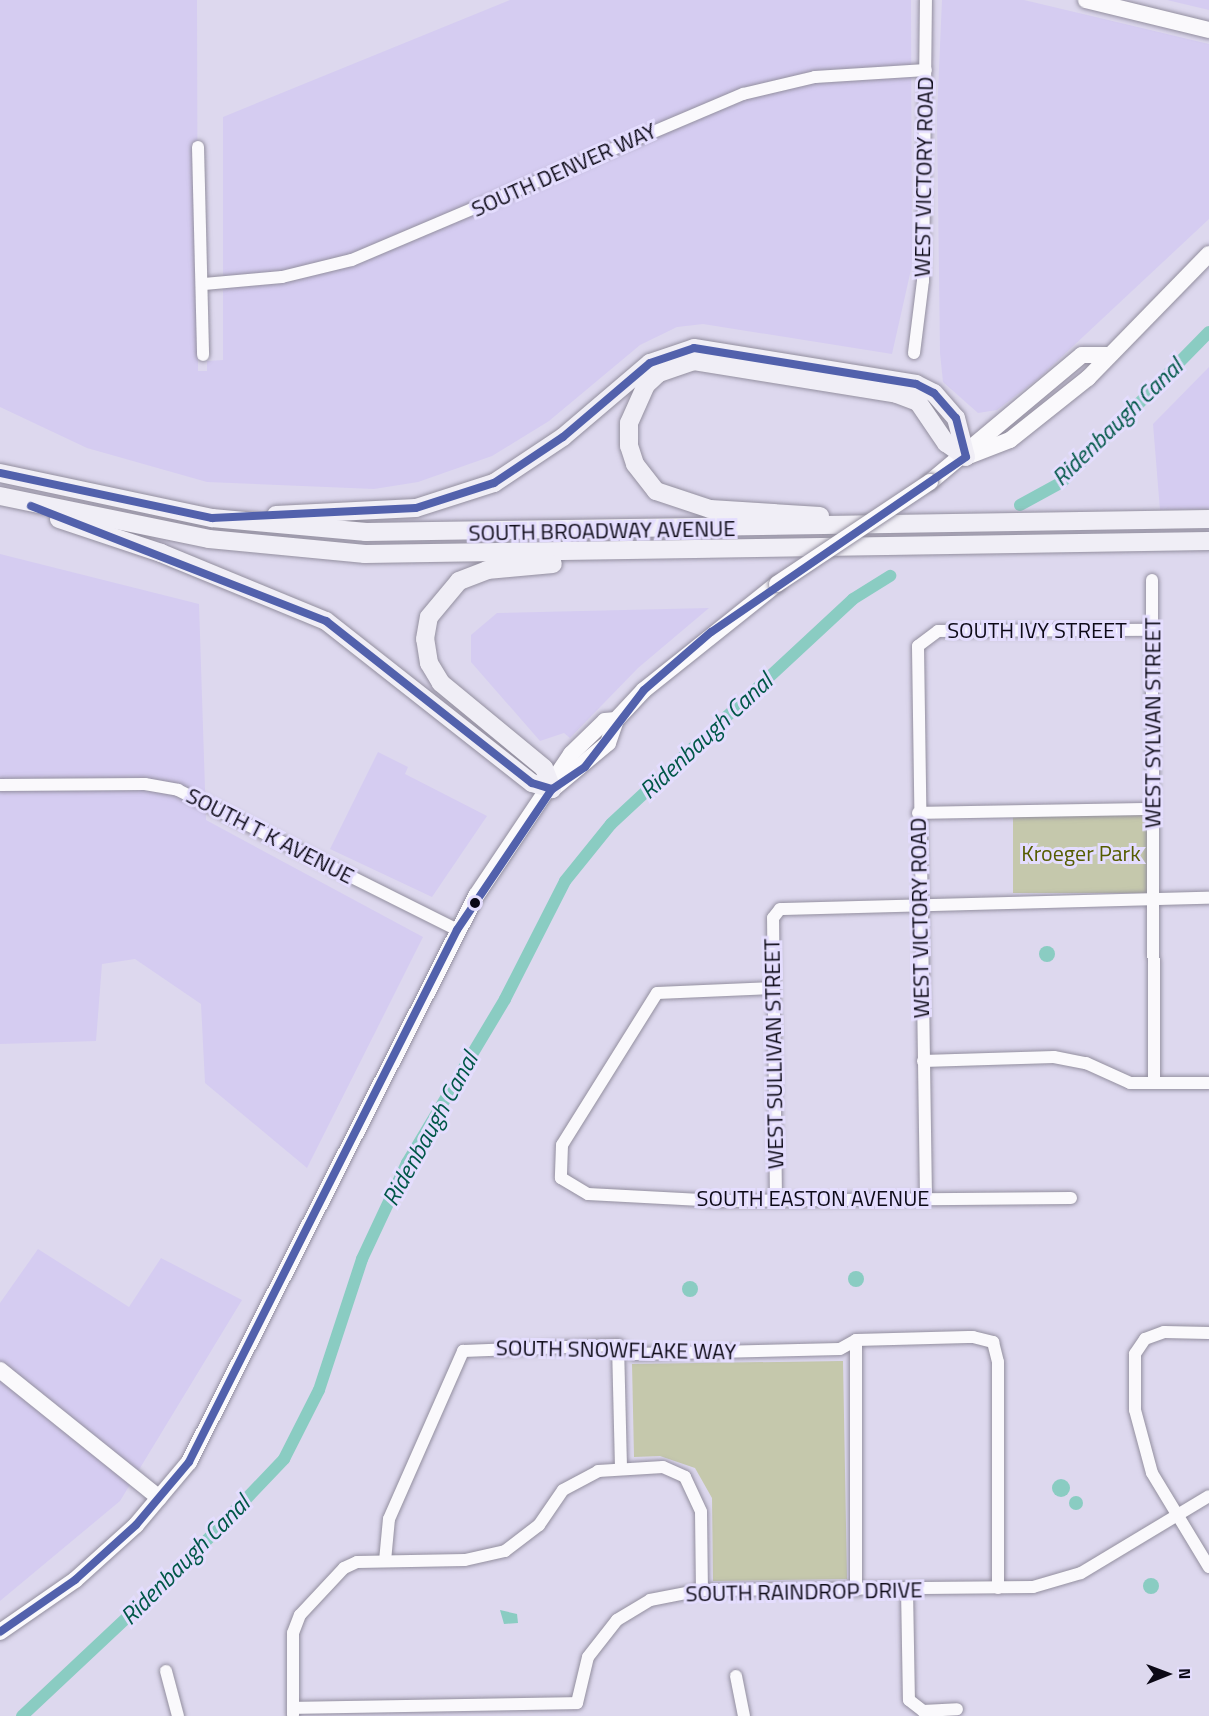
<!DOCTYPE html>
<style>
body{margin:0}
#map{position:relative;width:1209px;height:1716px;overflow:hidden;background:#ddd8ee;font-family:"Titillium Web",sans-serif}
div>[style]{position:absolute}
.built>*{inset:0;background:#d5ccf1}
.green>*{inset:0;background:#c5c8ac;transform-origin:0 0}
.water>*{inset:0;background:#8accc2}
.round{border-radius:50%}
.canal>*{height:12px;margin:-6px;padding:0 6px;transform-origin:6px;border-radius:6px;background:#8accc2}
.roads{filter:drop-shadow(0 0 2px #938f9f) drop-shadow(0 0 2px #938f9f)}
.street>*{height:12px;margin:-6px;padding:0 6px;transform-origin:6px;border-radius:6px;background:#faf9fc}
.secondary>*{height:16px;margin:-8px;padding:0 8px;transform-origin:8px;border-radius:8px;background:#faf9fc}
.primary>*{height:18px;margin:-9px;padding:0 9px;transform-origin:9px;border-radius:9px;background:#f0eef6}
.bridges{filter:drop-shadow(0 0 2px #938f9f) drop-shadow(0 0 2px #938f9f)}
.secondary-bridge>*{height:16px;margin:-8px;padding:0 8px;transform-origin:8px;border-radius:8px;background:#faf9fc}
.bus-1>*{height:8px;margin:-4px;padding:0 4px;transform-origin:4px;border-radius:4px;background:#5261ac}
.dots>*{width:16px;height:16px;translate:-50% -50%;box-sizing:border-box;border:3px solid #e4ddfe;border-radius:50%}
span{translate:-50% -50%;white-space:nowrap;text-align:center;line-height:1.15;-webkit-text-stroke:6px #e4ddfe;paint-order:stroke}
.street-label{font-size:22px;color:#0c0916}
.park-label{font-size:22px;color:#555c00}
.water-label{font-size:24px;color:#005748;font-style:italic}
.north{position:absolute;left:1137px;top:1644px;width:60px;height:60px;-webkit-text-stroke:4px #e4ddfe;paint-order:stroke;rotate:89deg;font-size:16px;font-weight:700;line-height:24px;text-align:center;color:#0c0916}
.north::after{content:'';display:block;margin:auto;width:21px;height:27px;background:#0c0916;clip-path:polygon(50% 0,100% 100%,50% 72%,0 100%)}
</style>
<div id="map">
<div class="built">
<i style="clip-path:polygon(0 0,197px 0,198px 371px,207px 371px,207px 361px,223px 360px,223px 117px,510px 0,911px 0,912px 265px,892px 354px,703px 324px,677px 327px,640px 345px,549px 421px,492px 456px,418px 482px,374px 489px,207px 482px,87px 448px,0 407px)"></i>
<i style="clip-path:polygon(942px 0,1024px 0,1209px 44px,1209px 219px,1039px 378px,997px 410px,978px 413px,943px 382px,940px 353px,937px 115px)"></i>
<i style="clip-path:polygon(1167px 0,1209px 0,1209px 10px)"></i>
<i style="clip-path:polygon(1209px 367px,1209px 509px,1160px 510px,1153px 424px)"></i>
<i style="clip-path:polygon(0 554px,199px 604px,206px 820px,423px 937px,307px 1168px,205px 1083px,201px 1004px,135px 959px,102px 964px,96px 1041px,0 1044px)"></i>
<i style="clip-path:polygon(709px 608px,638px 668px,570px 738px,564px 733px,540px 741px,471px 662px,471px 635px,497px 613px)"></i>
<i style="clip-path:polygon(378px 752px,408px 767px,405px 774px,487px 816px,432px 897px,330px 849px)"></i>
<i style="clip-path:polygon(38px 1249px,129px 1307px,161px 1258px,242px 1300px,120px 1501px,0 1601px,0 1303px)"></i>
</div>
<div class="green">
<i style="left:1148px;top:813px;width:80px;height:135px;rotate:90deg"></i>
<i style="clip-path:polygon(843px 1361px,847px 1579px,713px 1581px,712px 1498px,695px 1468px,660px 1456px,634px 1457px,632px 1364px)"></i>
</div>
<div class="water">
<i class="round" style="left:1039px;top:946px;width:16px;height:16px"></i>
<i class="round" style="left:848px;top:1271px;width:16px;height:16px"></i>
<i class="round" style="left:682px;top:1281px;width:16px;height:16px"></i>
<i class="round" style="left:1052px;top:1479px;width:18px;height:18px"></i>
<i class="round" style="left:1069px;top:1496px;width:14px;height:14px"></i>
<i class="round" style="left:1143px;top:1578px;width:16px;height:16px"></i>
<i style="clip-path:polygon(500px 1610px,517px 1614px,518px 1623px,504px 1624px)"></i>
</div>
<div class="canal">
<i style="left:1020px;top:505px;width:48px;rotate:-28.7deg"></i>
<i style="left:1062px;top:482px;width:210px;rotate:-45.6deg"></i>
<i style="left:22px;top:1716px;width:226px;rotate:-43.2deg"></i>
<i style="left:187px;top:1561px;width:141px;rotate:-46.4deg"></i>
<i style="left:284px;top:1459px;width:77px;rotate:-63.1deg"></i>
<i style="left:319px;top:1390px;width:138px;rotate:-71.8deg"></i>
<i style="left:362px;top:1259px;width:106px;rotate:-64.9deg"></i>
<i style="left:407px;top:1163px;width:191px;rotate:-59.1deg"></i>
<i style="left:505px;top:999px;width:132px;rotate:-63deg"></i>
<i style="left:565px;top:881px;width:73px;rotate:-51.1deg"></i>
<i style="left:611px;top:824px;width:330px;rotate:-42.9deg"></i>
<i style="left:853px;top:599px;width:44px;rotate:-31.9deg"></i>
</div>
<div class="roads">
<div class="street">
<i style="left:198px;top:147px;width:208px;rotate:88.6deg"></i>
<i style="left:204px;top:284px;width:78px;rotate:-5.1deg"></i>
<i style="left:282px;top:277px;width:72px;rotate:-13.7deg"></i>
<i style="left:352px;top:260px;width:425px;rotate:-23deg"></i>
<i style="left:743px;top:94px;width:74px;rotate:-13.3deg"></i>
<i style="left:815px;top:77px;width:111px;rotate:-3.6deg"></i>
<i style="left:914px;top:353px;width:73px;rotate:-82.9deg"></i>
<i style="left:923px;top:281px;width:281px;rotate:-89.4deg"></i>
<i style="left:1152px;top:580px;width:502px;rotate:89.77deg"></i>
<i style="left:0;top:785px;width:145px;rotate:-0.4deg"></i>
<i style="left:145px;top:784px;width:34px;rotate:10deg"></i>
<i style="left:178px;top:790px;width:312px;rotate:26.6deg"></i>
<i style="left:918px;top:813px;width:235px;rotate:-1deg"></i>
<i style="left:773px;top:988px;width:116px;rotate:177.5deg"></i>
<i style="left:657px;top:993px;width:179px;rotate:122deg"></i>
<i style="left:562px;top:1145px;width:33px;rotate:92deg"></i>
<i style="left:561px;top:1178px;width:31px;rotate:31deg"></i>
<i style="left:588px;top:1194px;width:132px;rotate:3deg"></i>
<i style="left:720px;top:1201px;width:351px;rotate:-0.5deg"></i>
<i style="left:923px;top:1061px;width:131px;rotate:-1.7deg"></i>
<i style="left:1054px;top:1057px;width:33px;rotate:11deg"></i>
<i style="left:1086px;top:1063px;width:48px;rotate:24.4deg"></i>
<i style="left:1130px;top:1083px;width:79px"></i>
<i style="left:926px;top:1199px;width:553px;rotate:-90.83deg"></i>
<i style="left:918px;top:646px;width:25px;rotate:-37deg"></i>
<i style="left:938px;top:631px;width:214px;rotate:-0.3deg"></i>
<i style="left:776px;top:1201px;width:283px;rotate:-90.6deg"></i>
<i style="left:773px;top:918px;width:11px;rotate:-52deg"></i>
<i style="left:780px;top:909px;width:429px;rotate:-1.5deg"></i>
<i style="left:1209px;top:1333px;width:45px;rotate:-178.7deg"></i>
<i style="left:1164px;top:1332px;width:20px;rotate:160deg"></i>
<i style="left:1145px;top:1339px;width:18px;rotate:124deg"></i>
<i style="left:1135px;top:1354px;width:56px;rotate:90deg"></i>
<i style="left:1135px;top:1410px;width:65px;rotate:74.9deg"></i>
<i style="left:1152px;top:1473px;width:110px;rotate:58.8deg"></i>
<i style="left:618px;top:1345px;width:122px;rotate:88.6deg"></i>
<i style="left:385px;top:1561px;width:42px;rotate:-84.6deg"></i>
<i style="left:389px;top:1519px;width:184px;rotate:-66.2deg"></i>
<i style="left:463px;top:1351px;width:155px;rotate:-2.2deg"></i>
<i style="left:618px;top:1345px;width:18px;rotate:29deg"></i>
<i style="left:634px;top:1354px;width:206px;rotate:-1.4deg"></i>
<i style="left:840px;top:1349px;width:18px;rotate:-29deg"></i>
<i style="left:856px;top:1340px;width:117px;rotate:-1.5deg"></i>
<i style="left:973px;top:1337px;width:21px;rotate:14deg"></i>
<i style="left:993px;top:1342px;width:21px;rotate:76deg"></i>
<i style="left:998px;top:1362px;width:226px;rotate:90deg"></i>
<i style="left:907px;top:1589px;width:111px;rotate:89deg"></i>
<i style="left:909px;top:1700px;width:18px;rotate:38deg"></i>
<i style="left:923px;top:1711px;width:34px;rotate:-3deg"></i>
<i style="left:856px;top:1590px;width:250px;rotate:-90deg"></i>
<i style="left:166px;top:1671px;width:47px;rotate:75.1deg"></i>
<i style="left:736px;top:1676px;width:41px;rotate:78.7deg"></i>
<i style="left:293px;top:1708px;width:284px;rotate:-1deg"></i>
<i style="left:577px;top:1703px;width:47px;rotate:-76.6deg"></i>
<i style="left:588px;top:1657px;width:47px;rotate:-51.9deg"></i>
<i style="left:617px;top:1620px;width:39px;rotate:-31deg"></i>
<i style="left:650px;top:1600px;width:53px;rotate:-10.9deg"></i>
<i style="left:702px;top:1590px;width:331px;rotate:-0.5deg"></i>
<i style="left:1033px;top:1587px;width:50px;rotate:-16.3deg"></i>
<i style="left:1081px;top:1573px;width:149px;rotate:-31deg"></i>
<i style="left:293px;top:1715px;width:82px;rotate:-90deg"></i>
<i style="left:293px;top:1633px;width:19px;rotate:-69deg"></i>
<i style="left:300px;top:1615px;width:64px;rotate:-46.9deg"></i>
<i style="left:344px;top:1568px;width:14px;rotate:-25deg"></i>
<i style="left:357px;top:1562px;width:108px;rotate:-1.1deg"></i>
<i style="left:465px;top:1560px;width:41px;rotate:-12.7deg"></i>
<i style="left:505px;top:1551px;width:43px;rotate:-37.4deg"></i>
<i style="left:539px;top:1525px;width:42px;rotate:-55.6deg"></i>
<i style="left:563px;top:1490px;width:40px;rotate:-28deg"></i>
<i style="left:598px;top:1471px;width:65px;rotate:-3.5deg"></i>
<i style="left:663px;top:1467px;width:24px;rotate:24deg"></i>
<i style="left:685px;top:1477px;width:38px;rotate:65deg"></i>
<i style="left:701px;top:1512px;width:78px;rotate:89.3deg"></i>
</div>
<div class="secondary">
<i style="left:1086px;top:0;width:127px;rotate:13.7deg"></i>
<i style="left:966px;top:457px;width:47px;rotate:-21.1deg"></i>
<i style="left:1010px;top:440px;width:100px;rotate:-38.5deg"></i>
<i style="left:1088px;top:378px;width:173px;rotate:-45.7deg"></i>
<i style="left:930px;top:482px;width:198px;rotate:-39.9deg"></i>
<i style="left:1082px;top:355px;width:26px"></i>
<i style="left:555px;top:787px;width:69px;rotate:-39.7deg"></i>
<i style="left:608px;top:743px;width:24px;rotate:-71deg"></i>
<i style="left:616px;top:720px;width:41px;rotate:-47deg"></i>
<i style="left:644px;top:690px;width:170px;rotate:-38.6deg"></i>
<i style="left:0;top:1370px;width:204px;rotate:38.8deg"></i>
<i style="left:0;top:1632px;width:91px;rotate:-34.7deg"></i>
<i style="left:75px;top:1580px;width:82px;rotate:-42deg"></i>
<i style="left:136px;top:1525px;width:82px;rotate:-49.9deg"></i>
<i style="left:189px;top:1462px;width:635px;rotate:-63.11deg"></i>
<i style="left:476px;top:896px;width:171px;rotate:-56.2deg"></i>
<i style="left:571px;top:754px;width:47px;rotate:-44.1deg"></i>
<i style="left:605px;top:721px;width:11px;rotate:-5deg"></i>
</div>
<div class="primary">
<i style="left:0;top:473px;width:217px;rotate:12deg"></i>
<i style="left:212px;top:518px;width:155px;rotate:5.2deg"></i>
<i style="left:366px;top:532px;width:843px;rotate:-0.88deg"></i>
<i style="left:0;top:496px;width:213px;rotate:11.6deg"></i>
<i style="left:209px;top:539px;width:157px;rotate:5.5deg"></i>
<i style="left:365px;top:554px;width:844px;rotate:-0.88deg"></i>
<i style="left:276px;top:515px;width:140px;rotate:-2.9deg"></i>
<i style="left:416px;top:508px;width:82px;rotate:-17.8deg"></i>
<i style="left:494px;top:483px;width:83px;rotate:-33.7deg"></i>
<i style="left:563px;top:437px;width:114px;rotate:-40.4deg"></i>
<i style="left:650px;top:363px;width:46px;rotate:-18.8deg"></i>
<i style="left:694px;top:348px;width:225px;rotate:9.2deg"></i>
<i style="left:916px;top:384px;width:20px;rotate:27deg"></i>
<i style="left:934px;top:393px;width:33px;rotate:49deg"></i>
<i style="left:956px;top:418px;width:40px;rotate:75.6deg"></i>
<i style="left:820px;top:516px;width:110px;rotate:-176.4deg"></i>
<i style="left:710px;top:509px;width:57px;rotate:-161.6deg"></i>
<i style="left:656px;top:491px;width:34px;rotate:-128deg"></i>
<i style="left:635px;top:464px;width:19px;rotate:-108deg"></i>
<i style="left:629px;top:446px;width:23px;rotate:-90deg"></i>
<i style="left:629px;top:423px;width:42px;rotate:-65.9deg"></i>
<i style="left:646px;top:385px;width:18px;rotate:-43deg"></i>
<i style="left:659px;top:373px;width:37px;rotate:-19deg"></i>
<i style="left:694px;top:361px;width:206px;rotate:9.2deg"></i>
<i style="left:897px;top:394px;width:22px;rotate:21deg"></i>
<i style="left:918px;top:402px;width:50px;rotate:55.7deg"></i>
<i style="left:946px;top:443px;width:24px;rotate:35deg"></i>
<i style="left:59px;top:519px;width:108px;rotate:18.4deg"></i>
<i style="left:161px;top:553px;width:178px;rotate:22.4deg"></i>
<i style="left:326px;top:621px;width:262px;rotate:38.2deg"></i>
<i style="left:532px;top:783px;width:21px;rotate:17deg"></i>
<i style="left:552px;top:789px;width:22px;rotate:-111deg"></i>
<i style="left:544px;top:768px;width:134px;rotate:-140.5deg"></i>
<i style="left:441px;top:683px;width:23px;rotate:-121deg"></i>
<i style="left:429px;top:663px;width:24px;rotate:-99deg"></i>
<i style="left:425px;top:639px;width:22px;rotate:-80deg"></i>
<i style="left:429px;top:617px;width:47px;rotate:-50.2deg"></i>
<i style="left:459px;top:581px;width:30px;rotate:-21deg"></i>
<i style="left:487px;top:570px;width:66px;rotate:-5.2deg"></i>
</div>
</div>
<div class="bridges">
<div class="secondary-bridge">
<i style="left:777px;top:584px;width:184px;rotate:-33.7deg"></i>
</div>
</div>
<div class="bus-1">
<i style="left:0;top:473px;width:217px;rotate:12deg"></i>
<i style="left:212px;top:518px;width:204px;rotate:-2.8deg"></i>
<i style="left:416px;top:508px;width:82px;rotate:-17.8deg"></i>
<i style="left:494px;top:483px;width:83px;rotate:-33.7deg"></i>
<i style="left:563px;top:437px;width:114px;rotate:-40.4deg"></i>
<i style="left:650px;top:363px;width:46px;rotate:-18.8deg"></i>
<i style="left:694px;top:348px;width:225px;rotate:9.2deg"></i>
<i style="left:916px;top:384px;width:20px;rotate:27deg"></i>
<i style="left:934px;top:393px;width:33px;rotate:49deg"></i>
<i style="left:956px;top:418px;width:40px;rotate:75.6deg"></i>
<i style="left:966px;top:457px;width:309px;rotate:145.5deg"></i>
<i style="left:711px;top:632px;width:89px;rotate:139.1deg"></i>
<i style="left:644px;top:690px;width:97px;rotate:127.5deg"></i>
<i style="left:585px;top:767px;width:40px;rotate:146deg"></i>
<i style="left:552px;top:789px;width:170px;rotate:124deg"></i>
<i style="left:457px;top:930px;width:596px;rotate:116.74deg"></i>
<i style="left:189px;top:1462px;width:82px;rotate:130.1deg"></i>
<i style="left:136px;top:1525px;width:82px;rotate:138deg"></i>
<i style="left:75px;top:1580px;width:91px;rotate:145.3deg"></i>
<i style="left:31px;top:506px;width:317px;rotate:21.3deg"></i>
<i style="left:326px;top:621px;width:262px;rotate:38.2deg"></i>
<i style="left:532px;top:783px;width:21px;rotate:17deg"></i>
</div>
<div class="dots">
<i style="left:475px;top:903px;background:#0c0916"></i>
</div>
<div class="street-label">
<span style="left:564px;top:170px;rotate:-24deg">SOUTH DENVER WAY</span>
<span style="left:924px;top:177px;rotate:-89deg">WEST VICTORY ROAD</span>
<span style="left:602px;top:531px;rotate:-1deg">SOUTH BROADWAY AVENUE</span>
<span style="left:1037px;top:631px">SOUTH IVY STREET</span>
<span style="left:1153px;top:723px;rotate:-90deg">WEST SYLVAN STREET</span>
<span style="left:270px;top:836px;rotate:27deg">SOUTH T K AVENUE</span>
<span style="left:920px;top:918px;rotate:-91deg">WEST VICTORY ROAD</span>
<span style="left:774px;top:1054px;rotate:-91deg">WEST SULLIVAN STREET</span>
<span style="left:813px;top:1199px">SOUTH EASTON AVENUE</span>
<span style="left:616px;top:1350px;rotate:1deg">SOUTH SNOWFLAKE WAY</span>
<span style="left:804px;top:1592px;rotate:-1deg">SOUTH RAINDROP DRIVE</span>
</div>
<div class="park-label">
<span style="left:1081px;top:854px">Kroeger Park</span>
</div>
<div class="water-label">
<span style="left:1117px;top:422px;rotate:-44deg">Ridenbaugh Canal</span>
<span style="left:706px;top:736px;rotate:-43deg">Ridenbaugh Canal</span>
<span style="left:430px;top:1129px;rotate:-61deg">Ridenbaugh Canal</span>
<span style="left:185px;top:1560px;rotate:-45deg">Ridenbaugh Canal</span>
</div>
<div class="north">N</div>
</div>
